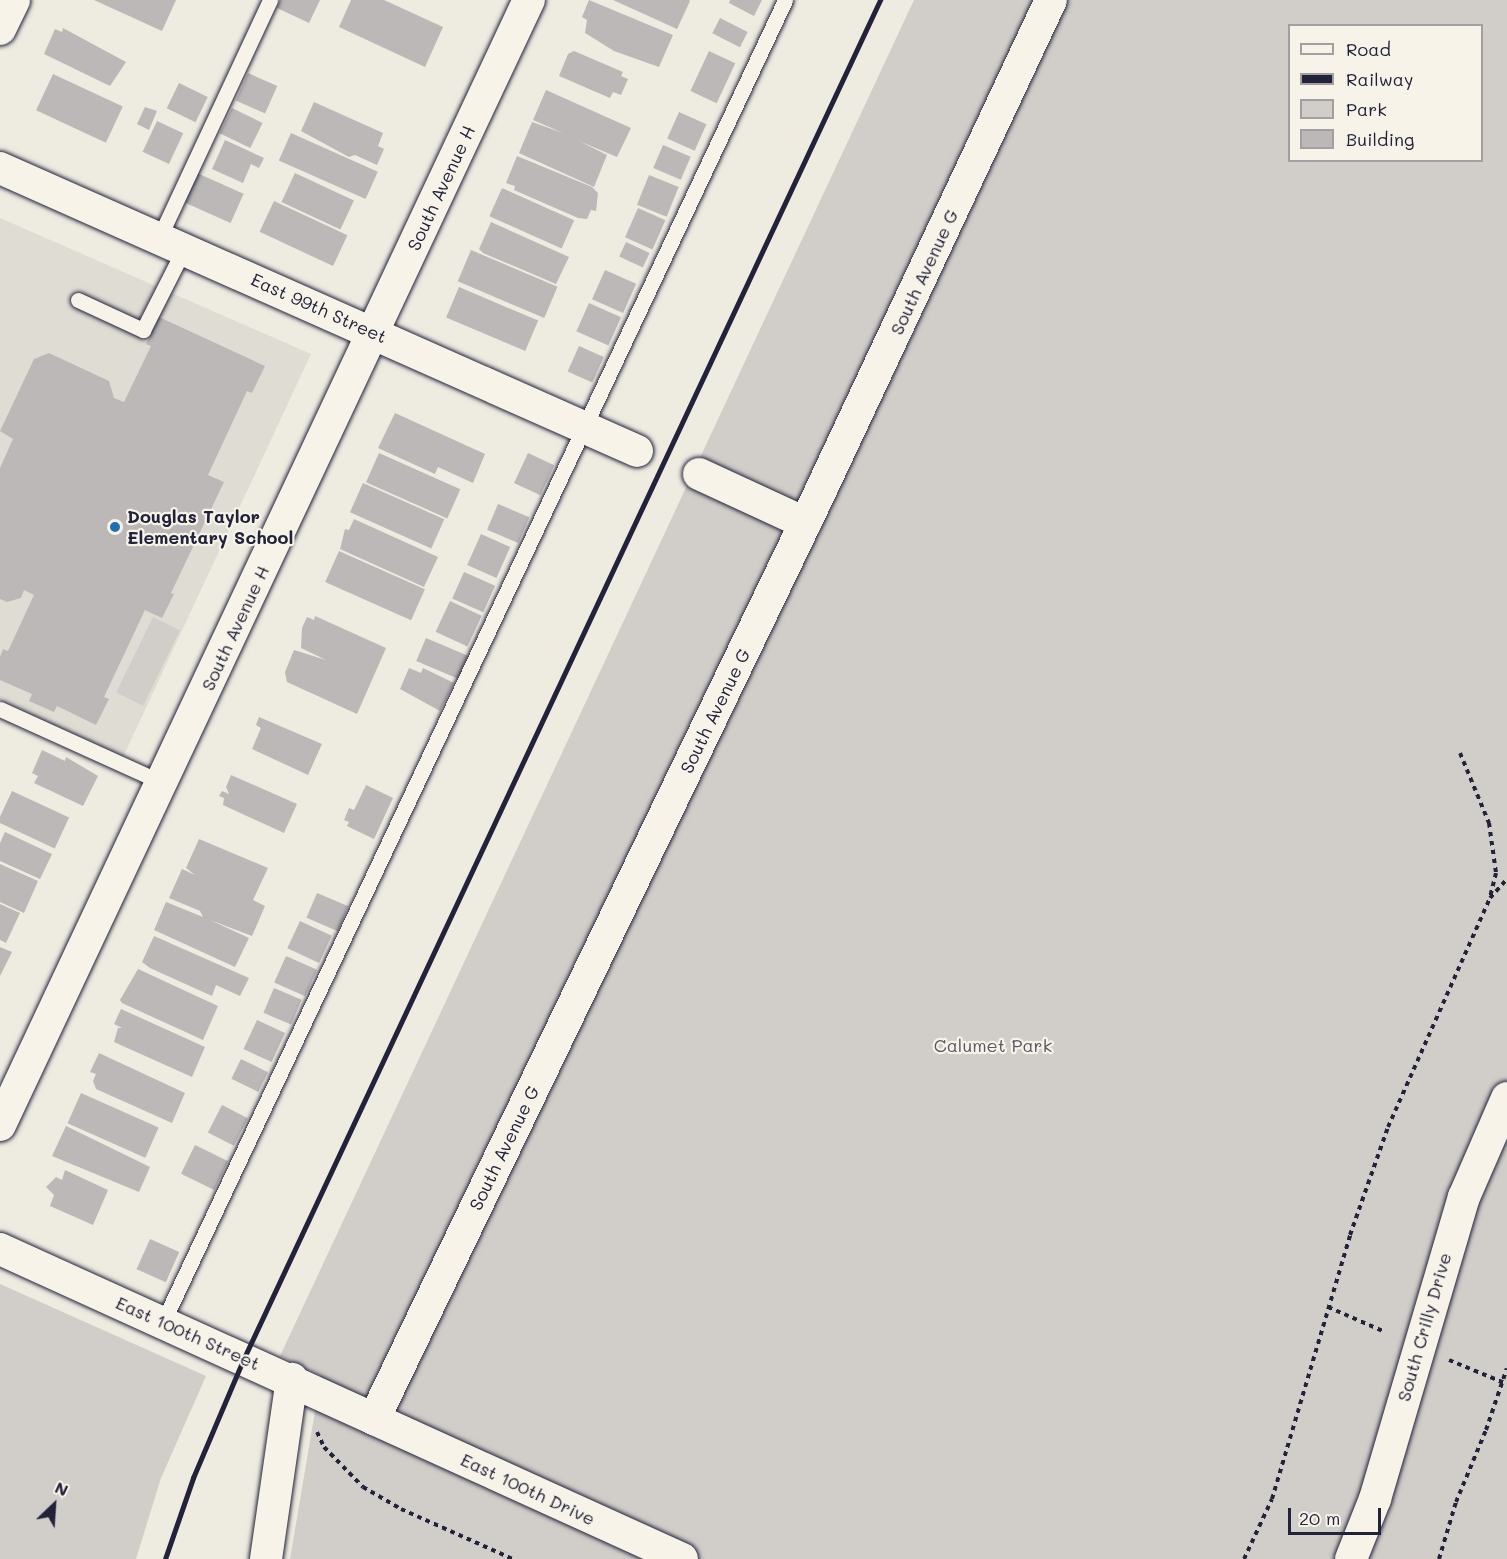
<!DOCTYPE html>
<style>
body{margin:0}
#map{position:relative;width:1507px;height:1559px;overflow:hidden;background:#eeebe1;font-family:Mali,sans-serif}
div>[style]{position:absolute}
.built>*{inset:0;background:#dfdcd4}
.green>*{inset:0;background:#d1cdc9;transform-origin:0 0}
.building>*{inset:0;background:#bbb8b7;transform-origin:0 0}
.path>*{height:4px;margin-top:-2px;transform-origin:0;background:repeating-linear-gradient(90deg,#22223b 0 4.5px,transparent 0 9px)}
.roads{filter:drop-shadow(0 0 2px #22223b) drop-shadow(0 0 2px #22223b)}
.service>*{height:15px;margin:-7.5px;padding:0 7.5px;transform-origin:7.5px;border-radius:7.5px;background:#f7f3e8}
.minor>*{height:32px;margin:-16px;padding:0 16px;transform-origin:16px;border-radius:16px;background:#f7f3e8}
.rail>*{height:4.5px;margin:-2.25px;padding:0 2.25px;transform-origin:2.25px;border-radius:2.25px;background:#22223b}
.dots>*{width:16px;height:16px;translate:-50% -50%;box-sizing:border-box;border:3px solid #f7f3e8;border-radius:50%}
span{translate:-50% -50%;white-space:nowrap;text-align:center;line-height:1.15;-webkit-text-stroke:4.5px #f7f3e8;paint-order:stroke}
.street-label{font-size:18px;color:#22223b}
.poi-label{font-size:18px;color:#22223b;font-weight:700}
.left{translate:0 -50%;text-align:left}
.park-label{font-size:18px;color:#575566}
.legend{position:absolute;left:1288px;top:24px;width:195px;height:138px;box-sizing:border-box;background:#f7f3e8;border:2px solid #a29fa3;margin:0;padding:8px 10px;list-style:none;font-size:18px;color:#22223b}
.legend li{display:flex;align-items:center;gap:12px;height:30px}
.legend b{width:30px;border:2px solid #a29fa3}
.north{position:absolute;left:24px;top:1475px;width:60px;height:60px;-webkit-text-stroke:4px #f7f3e8;paint-order:stroke;rotate:25deg;font-size:16px;font-weight:700;line-height:24px;text-align:center;color:#22223b}
.north::after{content:'';display:block;margin:auto;width:21px;height:27px;background:#22223b;clip-path:polygon(50% 0,100% 100%,50% 72%,0 100%)}
.scale{position:absolute;left:1288px;top:1508px;width:93px;height:27px;box-sizing:border-box;border:3px solid #22223b;border-top:0;padding-left:8px;font-size:18px;line-height:21px;white-space:nowrap;color:#22223b;-webkit-text-stroke:4px #f7f3e8;paint-order:stroke}
</style>
<div id="map">
<div class="built">
<i style="clip-path:polygon(0 218px,311px 354px,123px 757px,0 700px)"></i>
</div>
<div class="green">
<i style="clip-path:polygon(evenodd,914px 0,1507px 0,1507px 1559px,290px 1559px,321px 1376px,280px 1356px,914px 0,1290px 26px,1482px 26px,1482px 160px,1290px 160px,1290px 26px)"></i>
<i style="left:153px;top:617px;width:30px;height:84px;rotate:26deg"></i>
<i style="clip-path:polygon(0 1284px,206px 1376px,161px 1478px,136px 1559px,0 1559px)"></i>
</div>
<div class="building">
<i style="clip-path:polygon(94px 0,176px 0,162px 31px)"></i>
<i style="clip-path:polygon(280px 0,320px 0,309px 23px,277px 8px)"></i>
<i style="clip-path:polygon(351px 0,384px 0,443px 27px,425px 67px,339px 27px)"></i>
<i style="clip-path:polygon(589px 0,673px 35px,659px 67px,614px 51px,585px 33px,587px 20px,582px 17px)"></i>
<i style="clip-path:polygon(613px 0,689px 0,690px 1px,677px 29px)"></i>
<i style="clip-path:polygon(730px 0,762px 0,754px 16px,729px 3px)"></i>
<i style="left:720px;top:18px;width:31px;height:17px;rotate:27deg"></i>
<i style="clip-path:polygon(63px 28px,126px 62px,110px 86px,44px 54px,55px 29px,62px 32px)"></i>
<i style="clip-path:polygon(574px 51px,623px 72px,621px 76px,628px 79px,621px 95px,613px 92px,610px 98px,559px 76px,568px 54px)"></i>
<i style="left:709px;top:51px;width:29px;height:44px;rotate:25deg"></i>
<i style="left:248px;top:73px;width:32px;height:30px;rotate:24deg"></i>
<i style="left:53px;top:74px;width:77px;height:40px;rotate:25deg"></i>
<i style="left:179px;top:83px;width:32px;height:28px;rotate:26deg"></i>
<i style="clip-path:polygon(546px 90px,631px 128px,617px 157px,579px 141px,607px 155px,594px 187px,519px 153px,532px 122px,563px 133px,533px 120px)"></i>
<i style="clip-path:polygon(314px 102px,383px 133px,378px 146px,384px 149px,377px 165px,355px 155px,349px 157px,301px 131px)"></i>
<i style="clip-path:polygon(145px 107px,157px 111px,149px 130px,137px 124px)"></i>
<i style="left:232px;top:108px;width:34px;height:28px;rotate:26deg"></i>
<i style="left:679px;top:112px;width:30px;height:29px;rotate:24deg"></i>
<i style="left:157px;top:121px;width:29px;height:34px;rotate:25deg"></i>
<i style="left:291px;top:133px;width:95px;height:30px;rotate:24deg"></i>
<i style="clip-path:polygon(225px 140px,264px 158px,259px 168px,251px 164px,243px 183px,212px 169px)"></i>
<i style="left:663px;top:145px;width:30px;height:25px;rotate:23deg"></i>
<i style="clip-path:polygon(517px 156px,592px 187px,598px 193px,596px 211px,591px 210px,587px 219px,578px 218px,514px 190px,515px 186px,506px 183px)"></i>
<i style="left:197px;top:173px;width:51px;height:32px;rotate:24deg"></i>
<i style="left:295px;top:173px;width:65px;height:32px;rotate:25deg"></i>
<i style="left:649px;top:175px;width:32px;height:32px;rotate:22deg"></i>
<i style="left:502px;top:188px;width:79px;height:31px;rotate:24deg"></i>
<i style="left:274px;top:201px;width:81px;height:34px;rotate:25deg"></i>
<i style="left:638px;top:208px;width:30px;height:32px;rotate:24deg"></i>
<i style="clip-path:polygon(491px 222px,569px 257px,556px 284px,483px 253px,479px 249px)"></i>
<i style="left:626px;top:242px;width:26px;height:16px;rotate:25deg"></i>
<i style="left:471px;top:250px;width:94px;height:34px;rotate:23deg"></i>
<i style="left:605px;top:270px;width:34px;height:32px;rotate:24deg"></i>
<i style="left:459px;top:287px;width:86px;height:33px;rotate:23deg"></i>
<i style="left:589px;top:303px;width:35px;height:31px;rotate:24deg"></i>
<i style="clip-path:polygon(159px 317px,265px 366px,252px 393px,247px 391px,208px 475px,224px 482px,171px 593px,174px 594px,162px 618px,145px 610px,104px 697px,109px 699px,96px 725px,57px 706px,54px 712px,29px 701px,32px 694px,0 680px,0 657px,3px 649px,8px 651px,34px 595px,24px 590px,21px 598px,7px 602px,0 599px,0 468px,13px 439px,0 431px,34px 359px,49px 353px,109px 381px,114px 398px,124px 402px,151px 346px,146px 344px)"></i>
<i style="left:579px;top:346px;width:27px;height:28px;rotate:24deg"></i>
<i style="clip-path:polygon(395px 413px,485px 454px,473px 483px,438px 467px,435px 474px,378px 448px)"></i>
<i style="left:379px;top:453px;width:89px;height:32px;rotate:24deg"></i>
<i style="left:528px;top:453px;width:29px;height:33px;rotate:25deg"></i>
<i style="left:363px;top:483px;width:89px;height:32px;rotate:24deg"></i>
<i style="left:498px;top:504px;width:34px;height:28px;rotate:23deg"></i>
<i style="clip-path:polygon(354px 519px,438px 557px,424px 587px,340px 549px,345px 529px,349px 530px)"></i>
<i style="left:481px;top:534px;width:32px;height:34px;rotate:24deg"></i>
<i style="left:339px;top:551px;width:94px;height:34px;rotate:24deg"></i>
<i style="left:464px;top:572px;width:34px;height:29px;rotate:24deg"></i>
<i style="left:450px;top:601px;width:35px;height:34px;rotate:25deg"></i>
<i style="clip-path:polygon(315px 616px,386px 648px,357px 714px,287px 682px,285px 672px,294px 650px,326px 660px,301px 648px,302px 628px,307px 617px,314px 620px)"></i>
<i style="left:426px;top:638px;width:46px;height:25px;rotate:23deg"></i>
<i style="clip-path:polygon(409px 668px,421px 673px,423px 668px,454px 683px,440px 711px,400px 689px)"></i>
<i style="clip-path:polygon(259px 717px,322px 744px,308px 775px,252px 749px,261px 728px,256px 725px)"></i>
<i style="clip-path:polygon(42px 750px,65px 761px,66px 757px,98px 776px,83px 806px,34px 783px,38px 776px,32px 773px)"></i>
<i style="clip-path:polygon(231px 775px,297px 804px,284px 833px,223px 805px,224px 798px,219px 796px,222px 791px,229px 794px,226px 787px)"></i>
<i style="clip-path:polygon(366px 785px,393px 798px,374px 839px,347px 826px,349px 822px,344px 820px,349px 808px,354px 810px)"></i>
<i style="left:12px;top:791px;width:63px;height:34px;rotate:25deg"></i>
<i style="clip-path:polygon(5px 832px,52px 854px,40px 879px,0 861px,0 843px)"></i>
<i style="clip-path:polygon(199px 839px,268px 868px,253px 900px,265px 906px,252px 936px,210px 920px,249px 938px,235px 967px,154px 930px,166px 902px,203px 917px,200px 911px,169px 898px,182px 869px,195px 875px,186px 868px)"></i>
<i style="clip-path:polygon(0 864px,38px 881px,24px 913px,0 902px)"></i>
<i style="left:317px;top:893px;width:34px;height:27px;rotate:23deg"></i>
<i style="clip-path:polygon(0 904px,20px 913px,6px 943px,0 940px)"></i>
<i style="left:300px;top:921px;width:35px;height:30px;rotate:25deg"></i>
<i style="clip-path:polygon(154px 936px,249px 978px,240px 996px,216px 985px,212px 996px,150px 968px,142px 962px)"></i>
<i style="clip-path:polygon(0 947px,12px 952px,0 976px)"></i>
<i style="left:286px;top:956px;width:34px;height:29px;rotate:24deg"></i>
<i style="clip-path:polygon(138px 969px,218px 1006px,203px 1040px,122px 1003px,120px 1000px)"></i>
<i style="left:274px;top:988px;width:30px;height:27px;rotate:23deg"></i>
<i style="clip-path:polygon(121px 1009px,205px 1047px,192px 1077px,114px 1042px,118px 1028px,122px 1028px,114px 1024px)"></i>
<i style="left:257px;top:1020px;width:31px;height:32px;rotate:25deg"></i>
<i style="clip-path:polygon(99px 1053px,185px 1093px,172px 1123px,96px 1089px,93px 1081px,96px 1074px,90px 1072px)"></i>
<i style="left:241px;top:1059px;width:30px;height:22px;rotate:26deg"></i>
<i style="left:81px;top:1093px;width:85px;height:33px;rotate:24deg"></i>
<i style="left:222px;top:1105px;width:29px;height:31px;rotate:27deg"></i>
<i style="clip-path:polygon(66px 1126px,150px 1167px,139px 1192px,52px 1156px)"></i>
<i style="left:195px;top:1145px;width:37px;height:32px;rotate:26deg"></i>
<i style="clip-path:polygon(65px 1170px,108px 1190px,93px 1225px,50px 1206px,54px 1195px,46px 1187px,56px 1177px,62px 1180px)"></i>
<i style="left:150px;top:1239px;width:32px;height:33px;rotate:24deg"></i>
</div>
<div class="path">
<i style="left:1460px;top:753px;width:76px;rotate:67.5deg"></i>
<i style="left:1489px;top:823px;width:50px;rotate:82deg"></i>
<i style="left:1496px;top:873px;width:25px;rotate:104deg"></i>
<i style="left:1328px;top:1307px;width:62px;rotate:23.7deg"></i>
<i style="left:1449px;top:1360px;width:63px;rotate:22.5deg"></i>
<i style="left:317px;top:1432px;width:17px;rotate:65deg"></i>
<i style="left:324px;top:1447px;width:56px;rotate:45.7deg"></i>
<i style="left:363px;top:1487px;width:44px;rotate:30.1deg"></i>
<i style="left:401px;top:1509px;width:123px;rotate:24.1deg"></i>
<i style="left:1244px;top:1559px;width:66px;rotate:-65deg"></i>
<i style="left:1272px;top:1499px;width:275px;rotate:-73.5deg"></i>
<i style="left:1350px;top:1235px;width:114px;rotate:-70.6deg"></i>
<i style="left:1388px;top:1127px;width:251px;rotate:-66deg"></i>
<i style="left:1490px;top:898px;width:25px;rotate:-48deg"></i>
<i style="left:1439px;top:1559px;width:59px;rotate:-73.4deg"></i>
<i style="left:1456px;top:1502px;width:78px;rotate:-67.4deg"></i>
<i style="left:1486px;top:1430px;width:65px;rotate:-71.3deg"></i>
</div>
<div class="roads">
<div class="service">
<i style="left:159px;top:238px;width:263px;rotate:-65deg"></i>
<i style="left:78px;top:300px;width:72px;rotate:24.8deg"></i>
<i style="left:143px;top:330px;width:91px;rotate:-63.2deg"></i>
<i style="left:0;top:709px;width:179px;rotate:24.4deg"></i>
<i style="left:163px;top:1322px;width:1461px;rotate:-64.8deg"></i>
</div>
<div class="minor">
<i style="left:0;top:29px;width:32px;rotate:-64deg"></i>
<i style="left:0;top:168px;width:697px;rotate:23.95deg"></i>
<i style="left:699px;top:474px;width:117px;rotate:24.8deg"></i>
<i style="left:0;top:1125px;width:1243px;rotate:-64.82deg"></i>
<i style="left:0;top:1249px;width:749px;rotate:24.44deg"></i>
<i style="left:374px;top:1419px;width:1031px;rotate:-64.3deg"></i>
<i style="left:821px;top:490px;width:541px;rotate:-64.86deg"></i>
<i style="left:266px;top:1559px;width:182px;rotate:-81.8deg"></i>
<i style="left:1351px;top:1559px;width:65px;rotate:-68.2deg"></i>
<i style="left:1375px;top:1499px;width:315px;rotate:-73.6deg"></i>
<i style="left:1464px;top:1197px;width:108px;rotate:-66.5deg"></i>
</div>
</div>
<div class="rail">
<i style="left:165px;top:1559px;width:86px;rotate:-70.9deg"></i>
<i style="left:193px;top:1478px;width:130px;rotate:-67deg"></i>
<i style="left:244px;top:1358px;width:1500px;rotate:-64.9deg"></i>
</div>
<div class="dots">
<i style="left:115px;top:527px;background:#1f6fb2"></i>
</div>
<div class="street-label">
<span style="left:441px;top:188px;rotate:-65deg">South Avenue H</span>
<span style="left:924px;top:272px;rotate:-65deg">South Avenue G</span>
<span style="left:319px;top:308px;rotate:24deg">East 99th Street</span>
<span style="left:235px;top:628px;rotate:-65deg">South Avenue H</span>
<span style="left:715px;top:711px;rotate:-64deg">South Avenue G</span>
<span style="left:504px;top:1148px;rotate:-64deg">South Avenue G</span>
<span style="left:1424px;top:1327px;rotate:-74deg">South Crilly Drive</span>
<span style="left:188px;top:1333px;rotate:24deg">East 100th Street</span>
<span style="left:528px;top:1489px;rotate:25deg">East 100th Drive</span>
</div>
<div class="poi-label">
<span class="left" style="left:127px;top:527px">Douglas Taylor<br>Elementary School</span>
</div>
<div class="park-label">
<span style="left:993px;top:1045px">Calumet Park</span>
</div>
<ul class="legend">
<li><b style="height:8px;background:#f7f3e8"></b>Road</li>
<li><b style="height:8px;background:#22223b"></b>Railway</li>
<li><b style="height:16px;background:#d1cdc9"></b>Park</li>
<li><b style="height:16px;background:#bbb8b7"></b>Building</li>
</ul>
<div class="north">N</div>
<div class="scale">20 m</div>
</div>
